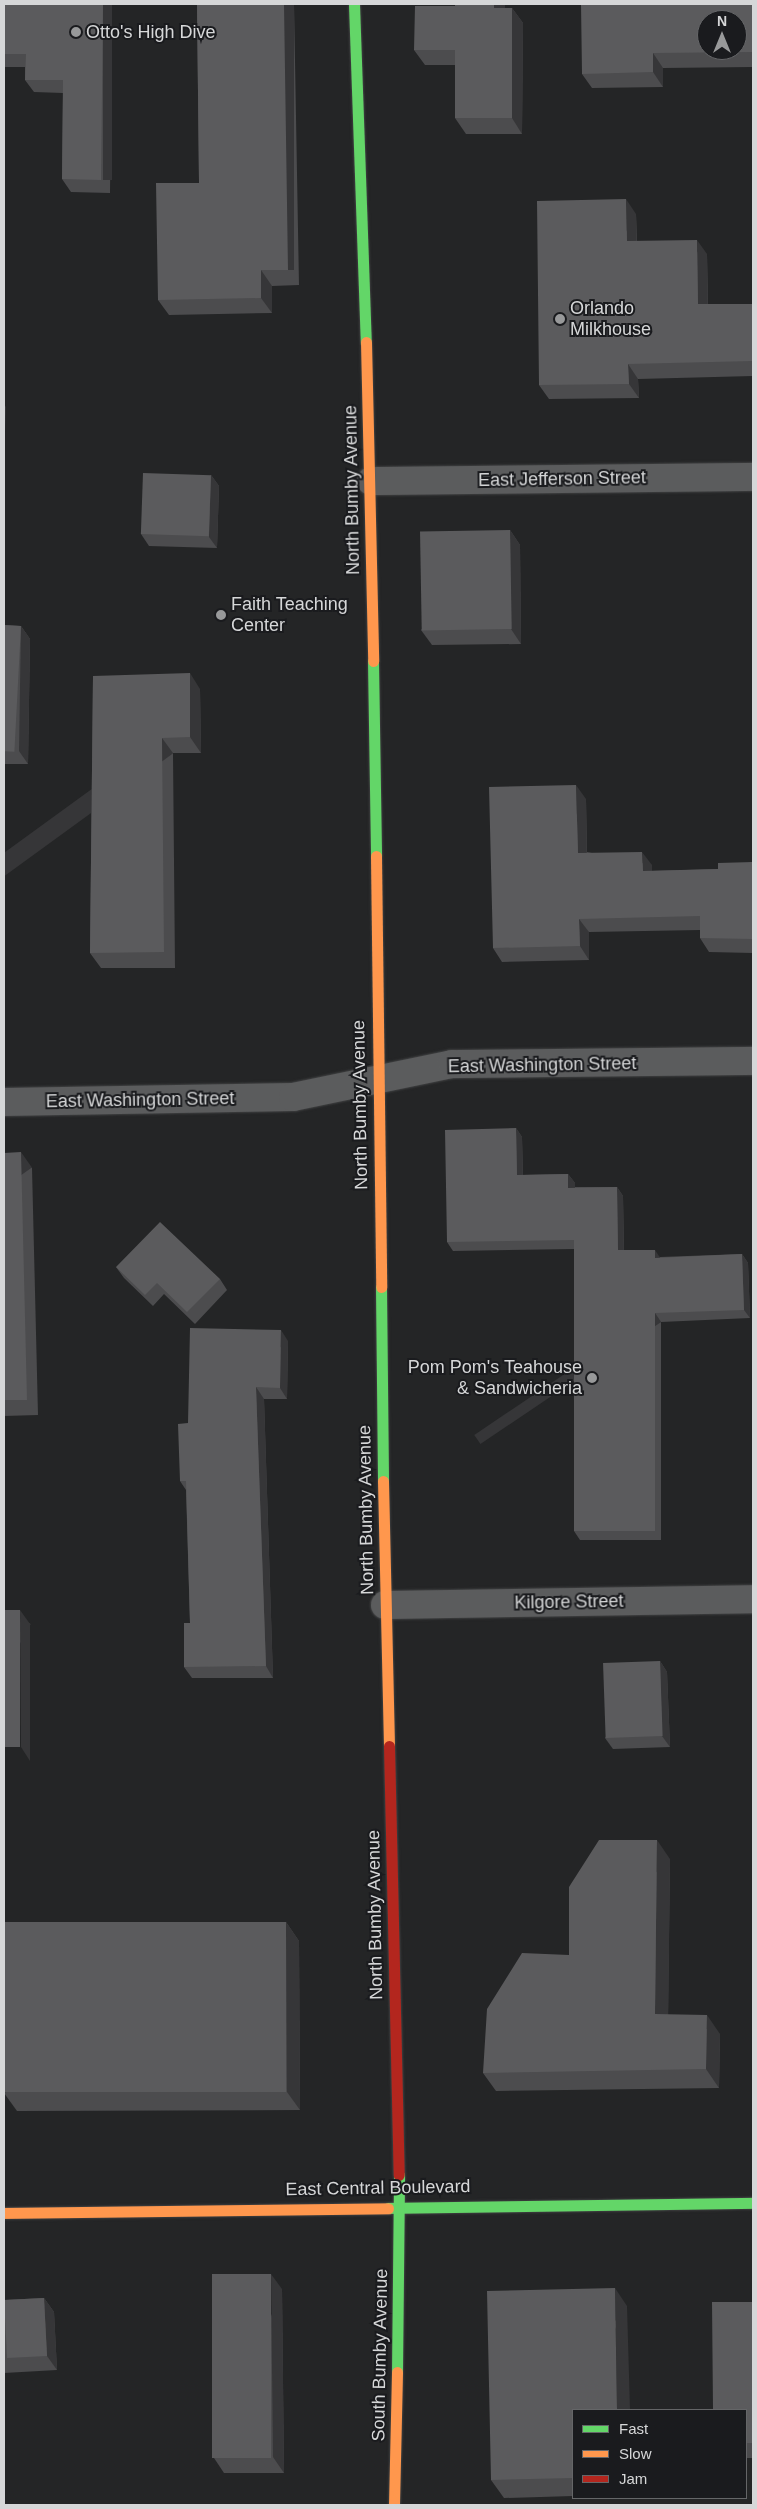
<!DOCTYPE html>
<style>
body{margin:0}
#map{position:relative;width:757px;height:2509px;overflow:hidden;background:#242526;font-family:Helvetica,sans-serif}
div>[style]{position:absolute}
.roads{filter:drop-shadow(0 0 1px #414243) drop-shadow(0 0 1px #414243)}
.street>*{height:28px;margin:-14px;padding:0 14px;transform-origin:14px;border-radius:14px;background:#5b5c5d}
.fast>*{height:11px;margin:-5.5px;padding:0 5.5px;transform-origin:5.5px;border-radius:5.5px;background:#63d668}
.slow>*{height:11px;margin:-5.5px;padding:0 5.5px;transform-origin:5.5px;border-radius:5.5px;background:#ff974d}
.jam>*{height:11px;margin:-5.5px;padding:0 5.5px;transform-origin:5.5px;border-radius:5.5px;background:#b3261e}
.wall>*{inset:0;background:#4c4c4e;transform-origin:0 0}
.shaded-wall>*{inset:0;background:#363638;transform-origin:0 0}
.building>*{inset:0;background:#5b5b5d;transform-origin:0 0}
.dots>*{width:14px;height:14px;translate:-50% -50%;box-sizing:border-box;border:2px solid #1a1b1e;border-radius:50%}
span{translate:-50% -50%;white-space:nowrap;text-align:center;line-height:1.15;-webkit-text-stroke:4px #1a1b1e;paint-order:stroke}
.poi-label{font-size:18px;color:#d6d7d8}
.left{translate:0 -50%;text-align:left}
.right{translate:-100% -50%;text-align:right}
.street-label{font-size:18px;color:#d6d7d8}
.frame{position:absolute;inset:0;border:5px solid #d6d7d8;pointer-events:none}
.legend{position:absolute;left:572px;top:2409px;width:175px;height:90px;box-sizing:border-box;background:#1a1b1e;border:1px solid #656668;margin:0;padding:6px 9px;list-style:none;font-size:15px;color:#d6d7d8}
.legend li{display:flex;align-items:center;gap:10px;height:25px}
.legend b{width:25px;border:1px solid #656668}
.north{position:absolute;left:697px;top:10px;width:50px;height:50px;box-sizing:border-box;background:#1a1b1e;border:1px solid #656668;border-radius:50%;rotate:0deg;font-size:14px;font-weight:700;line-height:20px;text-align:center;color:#d6d7d8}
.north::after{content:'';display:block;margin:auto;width:18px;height:22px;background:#98999a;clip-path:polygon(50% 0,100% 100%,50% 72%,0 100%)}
</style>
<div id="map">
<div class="roads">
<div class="street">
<i style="left:371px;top:481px;width:382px;rotate:-0.6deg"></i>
<i style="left:4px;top:1102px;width:289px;rotate:-1deg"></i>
<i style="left:293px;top:1097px;width:162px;rotate:-11.7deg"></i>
<i style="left:452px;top:1064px;width:301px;rotate:-0.6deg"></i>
<i style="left:385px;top:1605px;width:368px;rotate:-0.9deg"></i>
</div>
<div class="fast">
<i style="left:354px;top:4px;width:338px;rotate:88deg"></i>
<i style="left:373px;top:661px;width:195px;rotate:89.1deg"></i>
<i style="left:381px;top:1287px;width:194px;rotate:89.4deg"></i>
<i style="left:388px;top:2208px;width:365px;rotate:-0.8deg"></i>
<i style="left:397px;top:2372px;width:197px;rotate:-89.4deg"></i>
</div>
<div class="slow">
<i style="left:366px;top:342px;width:319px;rotate:88.7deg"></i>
<i style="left:376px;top:856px;width:431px;rotate:89.3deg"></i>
<i style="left:383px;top:1481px;width:265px;rotate:88.7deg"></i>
<i style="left:4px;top:2213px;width:384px;rotate:-0.7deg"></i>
<i style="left:394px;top:2505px;width:133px;rotate:-88.7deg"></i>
</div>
<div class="jam">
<i style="left:389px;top:1746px;width:429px;rotate:88.7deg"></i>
</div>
</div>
<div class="wall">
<i style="clip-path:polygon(4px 4px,112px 4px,110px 193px,71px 192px,62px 179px,63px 93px,34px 92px,25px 80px,25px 67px,4px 67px)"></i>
<i style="clip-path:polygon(197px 4px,294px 4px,299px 285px,272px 286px,272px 313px,169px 315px,158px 300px,199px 183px)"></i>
<i style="clip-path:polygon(505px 4px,505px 8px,512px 8px,523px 23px,522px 134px,466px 134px,455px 118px,455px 65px,425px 65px,414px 50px,455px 6px)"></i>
<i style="clip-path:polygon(753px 4px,753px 67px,663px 68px,663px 87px,592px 88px,582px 74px)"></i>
<i style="clip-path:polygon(636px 214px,637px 241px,707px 254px,708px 304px,753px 304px,753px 376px,638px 379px,639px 398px,549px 399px,539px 385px)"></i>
<i style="clip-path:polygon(211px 475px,219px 486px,217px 548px,149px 546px,141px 534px)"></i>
<i style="clip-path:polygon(510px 530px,520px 545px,521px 644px,432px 645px,421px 630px)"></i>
<i style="clip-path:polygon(4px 625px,21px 626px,30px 639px,28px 764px,4px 764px)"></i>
<i style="clip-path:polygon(93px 676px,200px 689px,201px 753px,173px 753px,175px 968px,101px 968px,90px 953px)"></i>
<i style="clip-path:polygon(586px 799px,587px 852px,652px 865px,652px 871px,718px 869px,753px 862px,753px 953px,709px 952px,700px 938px,700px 930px,589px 932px,589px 960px,502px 962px,493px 948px)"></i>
<i style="clip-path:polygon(516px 1128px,522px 1137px,523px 1175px,568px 1174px,575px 1183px,575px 1187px,617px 1187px,623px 1196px,624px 1250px,660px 1257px,742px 1254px,748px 1263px,750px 1318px,661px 1322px,661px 1540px,580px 1540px,574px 1531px,574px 1249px,453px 1251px,447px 1242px)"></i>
<i style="clip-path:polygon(4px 1153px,32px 1168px,38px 1415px,4px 1416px)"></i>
<i style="clip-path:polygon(116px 1267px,220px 1279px,227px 1290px,195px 1324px,164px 1294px,153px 1306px,124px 1278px)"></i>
<i style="clip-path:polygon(288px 1341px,287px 1399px,264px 1399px,273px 1678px,192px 1678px,184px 1667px,190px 1623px,186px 1490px,180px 1481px,188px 1423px)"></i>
<i style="left:4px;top:1610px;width:30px;height:151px;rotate:28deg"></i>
<i style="clip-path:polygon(660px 1661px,667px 1672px,670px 1747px,613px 1749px,605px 1738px)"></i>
<i style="clip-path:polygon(670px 1859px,668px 2015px,720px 2034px,719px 2088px,496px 2091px,483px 2073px,569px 1955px)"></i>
<i style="clip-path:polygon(286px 1922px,299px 1941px,300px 2110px,17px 2111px,4px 2093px)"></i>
<i style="clip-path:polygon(282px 2289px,284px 2473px,224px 2473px,214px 2458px)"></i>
<i style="clip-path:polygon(44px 2298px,54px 2312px,57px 2370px,4px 2373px,4px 2300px)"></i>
<i style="clip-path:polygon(753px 2302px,753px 2458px,746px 2458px,746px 2410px)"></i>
<i style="clip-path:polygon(627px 2306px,573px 2410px,573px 2496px,504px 2498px,491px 2480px)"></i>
</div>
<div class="shaded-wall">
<i style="left:103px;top:4px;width:9px;height:176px"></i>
<i style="left:284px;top:4px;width:10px;height:266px"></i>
<i style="clip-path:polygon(494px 4px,505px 4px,505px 23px,494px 8px)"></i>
<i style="clip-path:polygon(512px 8px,523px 23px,522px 134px,512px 118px)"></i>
<i style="clip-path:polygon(653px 53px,663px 68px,663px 87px,653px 72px)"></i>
<i style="clip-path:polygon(626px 199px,636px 214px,637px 256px,627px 241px)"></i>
<i style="clip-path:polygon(697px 240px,707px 254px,708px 318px,698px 304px)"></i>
<i style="clip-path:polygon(261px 270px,272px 286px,272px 313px,261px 298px)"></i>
<i style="clip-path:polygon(628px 364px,638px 379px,639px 398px,629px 384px)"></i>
<i style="clip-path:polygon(4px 404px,6px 407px,4px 457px)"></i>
<i style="clip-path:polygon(211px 475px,219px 486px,217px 548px,209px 537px)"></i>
<i style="clip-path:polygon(510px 530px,520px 545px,521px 644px,511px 629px)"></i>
<i style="clip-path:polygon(21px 626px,30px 639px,28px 764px,19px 751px)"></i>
<i style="clip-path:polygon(190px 673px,200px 689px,201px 753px,190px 737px)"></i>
<i style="left:162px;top:738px;width:19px;height:214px;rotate:54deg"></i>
<i style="clip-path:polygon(576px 785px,586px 799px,587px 866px,578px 853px)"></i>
<i style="clip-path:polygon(642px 852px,652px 865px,652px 884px,643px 871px)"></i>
<i style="clip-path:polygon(579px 919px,589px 932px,589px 960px,580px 946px)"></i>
<i style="clip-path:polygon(516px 1128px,522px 1137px,523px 1184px,517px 1175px)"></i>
<i style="left:21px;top:1152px;width:19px;height:248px;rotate:55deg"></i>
<i style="clip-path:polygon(568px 1174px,575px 1183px,575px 1196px,568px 1188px)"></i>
<i style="clip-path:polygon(617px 1187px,623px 1196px,624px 1259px,618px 1250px)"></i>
<i style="clip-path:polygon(655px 1250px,661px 1259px,655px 1258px)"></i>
<i style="clip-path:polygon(742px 1254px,748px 1263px,750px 1318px,744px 1310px)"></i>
<i style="left:655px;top:1313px;width:11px;height:218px;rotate:56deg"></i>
<i style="clip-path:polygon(281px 1330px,288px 1341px,287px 1399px,280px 1388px)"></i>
<i style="clip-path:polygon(256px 1387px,264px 1399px,273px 1678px,266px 1666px)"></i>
<i style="clip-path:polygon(20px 1610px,30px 1624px,30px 1761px,21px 1747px)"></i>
<i style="clip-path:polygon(660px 1661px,667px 1672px,670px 1747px,662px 1736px)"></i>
<i style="clip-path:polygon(657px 1840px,670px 1859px,668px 2033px,655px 2014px)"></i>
<i style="clip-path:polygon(286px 1922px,299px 1941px,300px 2110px,287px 2092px)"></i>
<i style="clip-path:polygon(707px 2015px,720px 2034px,719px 2088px,706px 2069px)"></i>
<i style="clip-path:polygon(271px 2274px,282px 2289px,284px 2473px,273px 2457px)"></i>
<i style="clip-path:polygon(615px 2288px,627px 2306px,630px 2410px,617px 2410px)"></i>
<i style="clip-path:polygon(44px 2298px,54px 2312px,57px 2370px,47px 2356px)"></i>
</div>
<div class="building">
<i style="clip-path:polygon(4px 4px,103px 4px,101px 180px,62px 179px,63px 80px,25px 80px,26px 54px,4px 54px)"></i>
<i style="clip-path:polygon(197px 4px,284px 4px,288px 270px,261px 270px,261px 298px,158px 300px,156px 183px,199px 183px)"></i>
<i style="clip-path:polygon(455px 4px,494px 4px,494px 8px,512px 8px,512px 118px,455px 118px,455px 50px,414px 50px,415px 6px,455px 6px)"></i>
<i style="clip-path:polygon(evenodd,581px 4px,753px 4px,753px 52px,653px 53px,653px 72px,582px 74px,581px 4px,707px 20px,737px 20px,737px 50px,707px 50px,707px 20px)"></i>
<i style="clip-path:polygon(626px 199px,627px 241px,697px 240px,698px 304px,753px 304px,753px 361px,628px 364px,629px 384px,539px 385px,537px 201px)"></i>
<i style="left:143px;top:473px;width:68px;height:61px;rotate:2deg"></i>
<i style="left:510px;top:530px;width:99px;height:90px;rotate:89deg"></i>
<i style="left:4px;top:625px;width:17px;height:126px;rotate:3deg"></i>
<i style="clip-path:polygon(190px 673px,190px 737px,162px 738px,164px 952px,90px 953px,93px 676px)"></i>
<i style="clip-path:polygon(576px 785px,578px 853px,642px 852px,643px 871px,718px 869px,718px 863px,753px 862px,753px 939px,700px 938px,700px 916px,579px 919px,580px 946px,493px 948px,489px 787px)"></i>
<i style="clip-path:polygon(516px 1128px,517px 1175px,568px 1174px,568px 1188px,617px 1187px,618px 1250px,655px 1250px,655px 1258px,742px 1254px,744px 1310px,655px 1313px,655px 1531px,574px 1531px,574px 1240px,447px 1242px,445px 1130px)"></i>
<i style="clip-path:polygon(21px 1152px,27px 1400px,4px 1400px,4px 1153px)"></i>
<i style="clip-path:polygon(160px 1222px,220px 1279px,187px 1312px,157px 1283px,145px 1295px,116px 1267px)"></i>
<i style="clip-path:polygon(190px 1328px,281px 1330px,280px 1388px,256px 1387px,266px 1666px,184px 1667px,184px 1623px,190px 1623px,186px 1481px,180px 1481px,178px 1424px,188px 1423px)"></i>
<i style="left:4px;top:1610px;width:16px;height:137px"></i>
<i style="left:660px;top:1661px;width:75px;height:57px;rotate:88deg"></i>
<i style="clip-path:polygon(599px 1840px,657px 1840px,655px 2014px,707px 2015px,706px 2069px,483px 2073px,487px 2009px,522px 1953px,569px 1955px,569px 1887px)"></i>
<i style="left:286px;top:1922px;width:170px;height:282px;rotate:90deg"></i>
<i style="left:212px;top:2274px;width:59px;height:184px"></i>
<i style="clip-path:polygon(615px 2288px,617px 2410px,573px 2410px,573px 2478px,491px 2480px,487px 2291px)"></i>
<i style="left:44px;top:2298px;width:58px;height:40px;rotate:87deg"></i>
<i style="clip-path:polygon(712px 2302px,753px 2302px,753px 2443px,746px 2443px,746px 2410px,713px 2410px)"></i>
</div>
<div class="dots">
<i style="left:76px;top:32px;background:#98999a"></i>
<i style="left:560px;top:319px;background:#98999a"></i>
<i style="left:221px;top:615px;background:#98999a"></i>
<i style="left:592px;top:1378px;background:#98999a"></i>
</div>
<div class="poi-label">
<span class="left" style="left:86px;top:32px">Otto's High Dive</span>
<span class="left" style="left:570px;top:319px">Orlando<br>Milkhouse</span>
<span class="left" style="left:231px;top:615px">Faith Teaching<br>Center</span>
<span class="right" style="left:582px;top:1378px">Pom Pom's Teahouse<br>&amp; Sandwicheria</span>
</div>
<div class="street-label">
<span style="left:562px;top:479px;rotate:-1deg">East Jefferson Street</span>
<span style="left:352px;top:490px;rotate:-91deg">North Bumby Avenue</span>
<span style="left:542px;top:1065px;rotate:-1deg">East Washington Street</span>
<span style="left:140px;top:1100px;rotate:-1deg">East Washington Street</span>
<span style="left:360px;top:1105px;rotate:-91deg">North Bumby Avenue</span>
<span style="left:366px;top:1510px;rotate:-91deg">North Bumby Avenue</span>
<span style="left:569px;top:1602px;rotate:-1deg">Kilgore Street</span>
<span style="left:375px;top:1915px;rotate:-91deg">North Bumby Avenue</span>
<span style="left:378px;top:2188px;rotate:-1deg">East Central Boulevard</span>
<span style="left:380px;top:2355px;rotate:-89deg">South Bumby Avenue</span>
</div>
<div class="frame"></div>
<ul class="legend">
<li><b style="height:6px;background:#63d668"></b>Fast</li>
<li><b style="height:6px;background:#ff974d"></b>Slow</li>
<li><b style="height:6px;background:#b3261e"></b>Jam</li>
</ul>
<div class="north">N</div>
</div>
